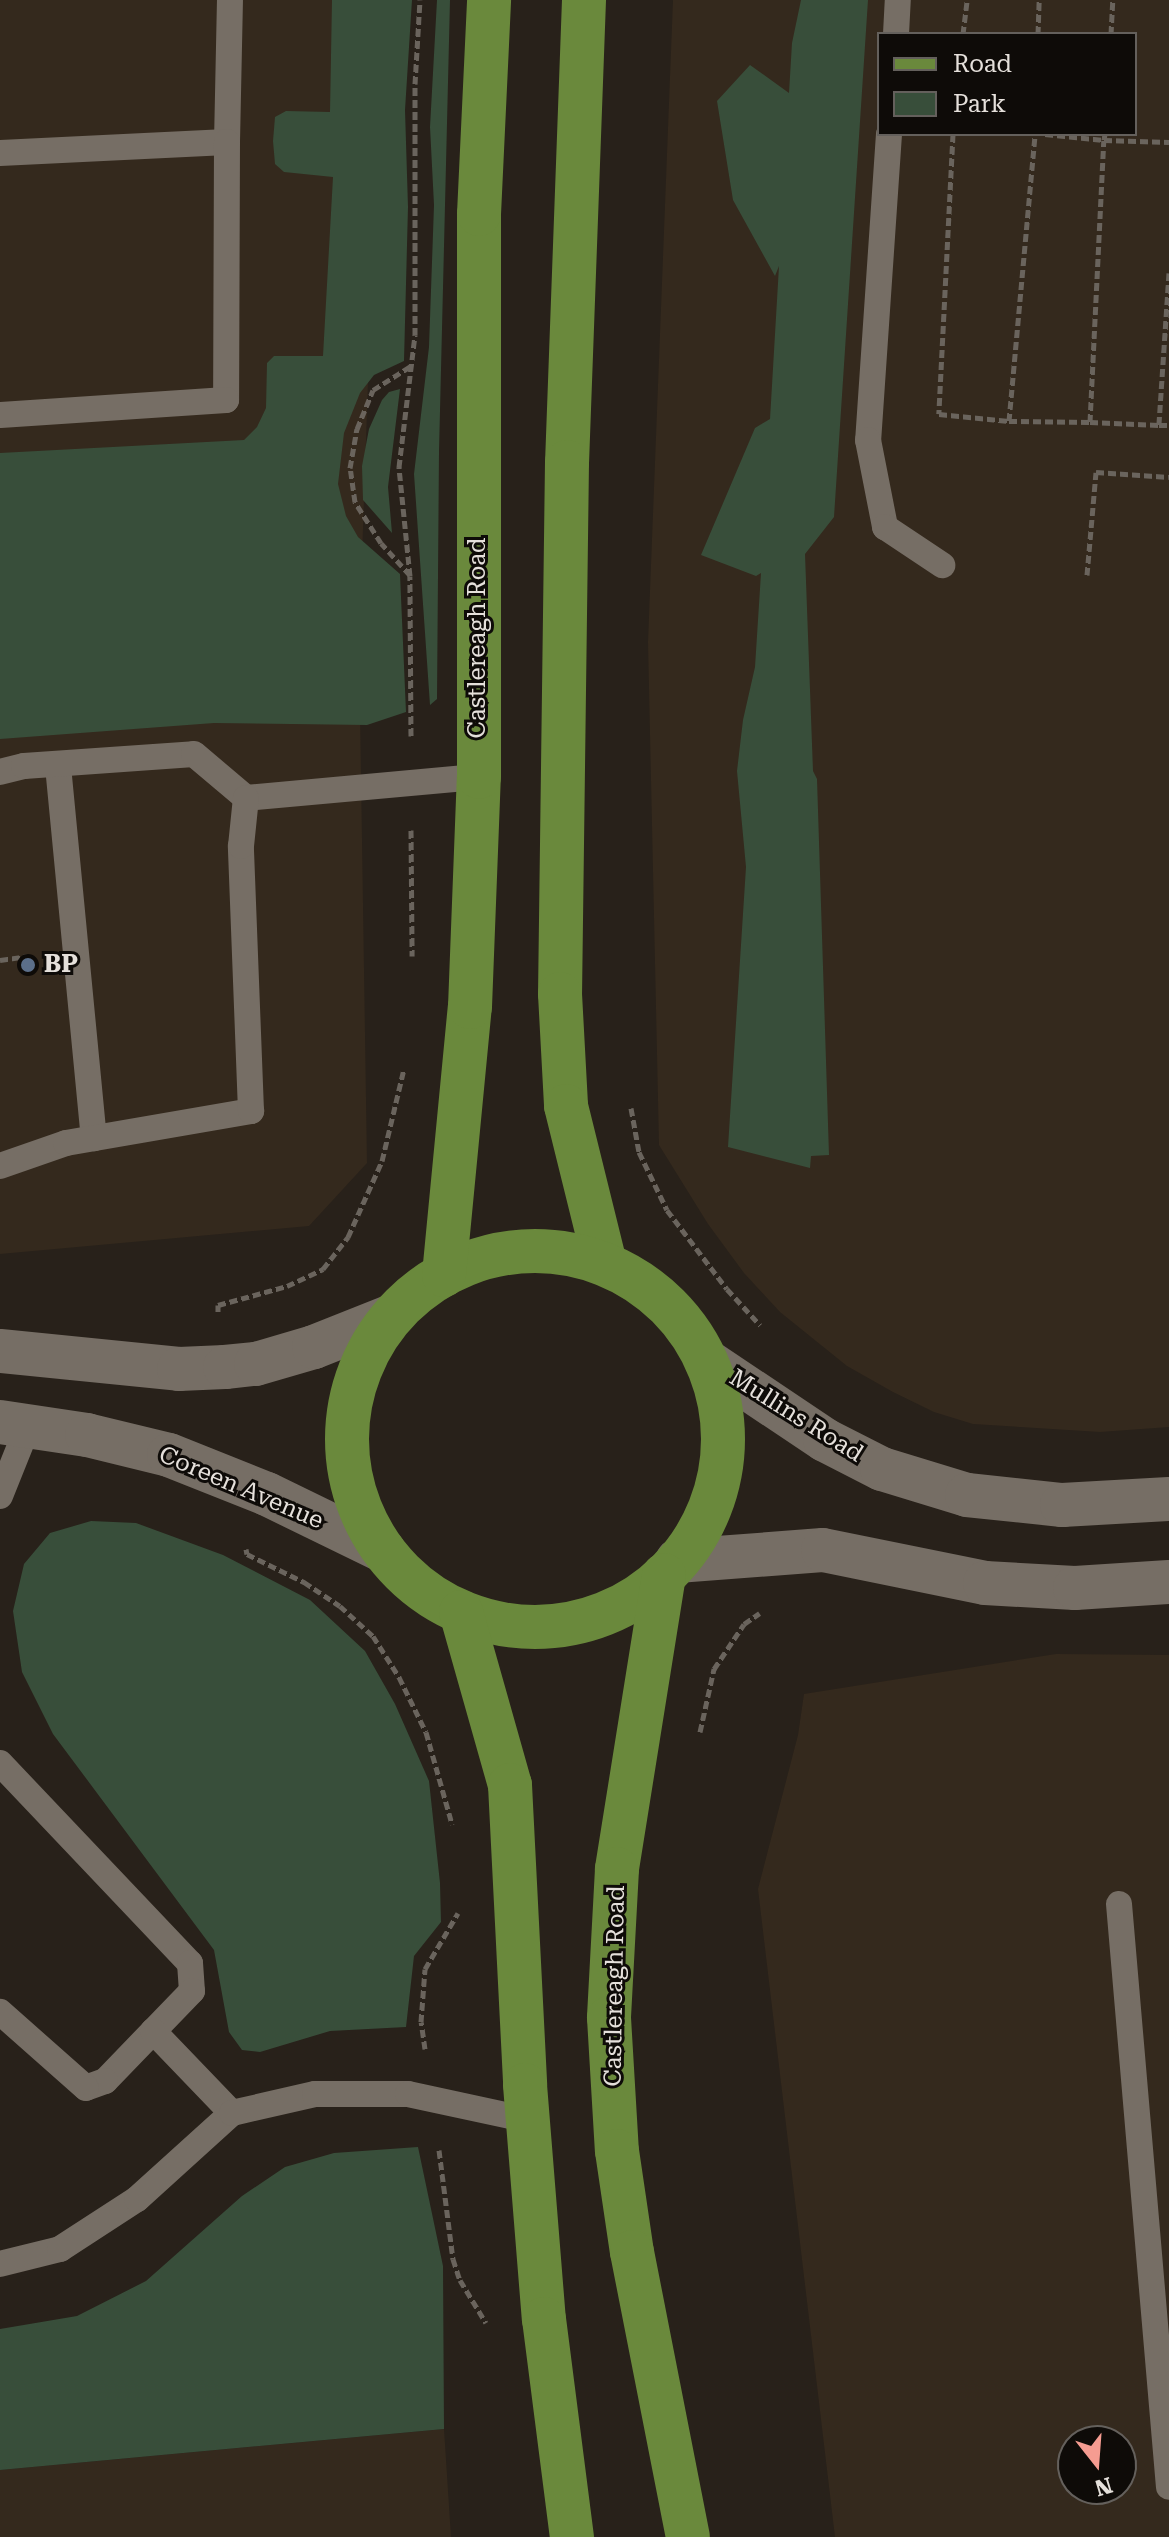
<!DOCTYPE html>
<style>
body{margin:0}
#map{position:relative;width:1169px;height:2537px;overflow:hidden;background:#28211a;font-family:"Roboto Serif",serif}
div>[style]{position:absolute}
.built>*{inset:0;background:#34291d}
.green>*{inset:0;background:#384e3a}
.path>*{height:5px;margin-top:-2.5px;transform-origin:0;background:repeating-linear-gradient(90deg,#6a645d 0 8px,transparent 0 12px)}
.service>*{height:26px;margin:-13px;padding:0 13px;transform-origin:13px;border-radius:13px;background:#766e65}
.minor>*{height:44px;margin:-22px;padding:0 22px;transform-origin:22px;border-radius:22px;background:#766e65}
.tertiary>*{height:44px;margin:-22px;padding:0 22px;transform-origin:22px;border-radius:22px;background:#766e65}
.primary>*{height:44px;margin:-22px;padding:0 22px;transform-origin:22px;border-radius:22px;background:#6a893c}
.primary>.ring{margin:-22px;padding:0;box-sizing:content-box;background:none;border:44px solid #6a893c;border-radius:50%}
.dots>*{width:22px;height:22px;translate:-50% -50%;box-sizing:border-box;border:4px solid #0e0b08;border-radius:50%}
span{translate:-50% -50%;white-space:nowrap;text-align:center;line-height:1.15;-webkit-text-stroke:6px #0e0b08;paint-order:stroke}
.street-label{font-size:24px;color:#e5e0db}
.poi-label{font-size:24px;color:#e5e0db;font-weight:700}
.left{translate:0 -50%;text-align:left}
.legend{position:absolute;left:877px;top:32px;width:260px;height:104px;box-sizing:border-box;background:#0e0b08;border:2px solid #64605c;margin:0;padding:10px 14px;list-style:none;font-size:24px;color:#e5e0db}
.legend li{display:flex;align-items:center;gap:16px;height:40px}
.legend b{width:40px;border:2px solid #64605c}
.north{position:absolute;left:1057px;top:2425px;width:80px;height:80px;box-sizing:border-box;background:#0e0b08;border:2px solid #64605c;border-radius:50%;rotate:163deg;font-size:22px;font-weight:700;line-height:32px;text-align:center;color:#e5e0db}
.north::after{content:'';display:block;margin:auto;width:28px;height:36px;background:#f59c91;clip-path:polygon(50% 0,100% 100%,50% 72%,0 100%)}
</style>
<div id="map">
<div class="built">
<i style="clip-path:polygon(0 0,381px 0,359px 646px,367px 1163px,309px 1226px,0 1254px)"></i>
<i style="clip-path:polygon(evenodd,673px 0,1169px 0,1169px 1427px,1100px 1432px,973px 1424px,934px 1412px,893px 1392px,847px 1366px,780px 1312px,744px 1273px,708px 1224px,659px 1145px,648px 642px,673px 0,879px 34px,1135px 34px,1135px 134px,879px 134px,879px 34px)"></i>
<i style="clip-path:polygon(evenodd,1056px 1654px,1169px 1655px,1169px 2537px,835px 2537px,758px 1889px,798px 1735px,804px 1694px,1056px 1654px,1073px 2441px,1121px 2441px,1121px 2489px,1073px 2489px,1073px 2441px)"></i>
<i style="clip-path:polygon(444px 2429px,451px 2537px,0 2537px,0 2470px)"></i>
</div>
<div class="green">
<i style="clip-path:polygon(332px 0,412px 0,405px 110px,408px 207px,404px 361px,374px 375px,360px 393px,344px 433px,338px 484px,346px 516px,358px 537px,400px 574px,406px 712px,367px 725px,214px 723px,0 739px,0 453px,244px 440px,257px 427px,266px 408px,267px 363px,274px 356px,323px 356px,333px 177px,284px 172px,275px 164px,273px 141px,275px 117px,286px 111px,330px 112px)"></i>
<i style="clip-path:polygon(437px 0,450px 0,439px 452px,437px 699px,430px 705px,414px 474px,429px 347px,434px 205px,430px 127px)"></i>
<i style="clip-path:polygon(801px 0,868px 0,834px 517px,805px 554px,813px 771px,817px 779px,829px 1155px,811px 1156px,810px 1168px,728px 1147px,746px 867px,737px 771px,743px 720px,755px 667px,761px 573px,756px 576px,701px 555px,755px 428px,770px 419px,779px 266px,775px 276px,733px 200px,717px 101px,750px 65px,789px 93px,792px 43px)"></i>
<i style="clip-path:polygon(400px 389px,388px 487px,392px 533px,363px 500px,362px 466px,369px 429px,382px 400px,389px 392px)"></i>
<i style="clip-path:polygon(91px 1521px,136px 1523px,223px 1555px,310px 1600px,365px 1651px,395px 1704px,429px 1781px,440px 1883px,441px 1922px,414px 1956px,406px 2027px,330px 2031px,260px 2052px,242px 2050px,229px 2032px,214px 1950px,53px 1734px,22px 1672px,13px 1611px,24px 1564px,50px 1533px)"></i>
<i style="clip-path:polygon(418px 2147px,443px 2266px,444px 2429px,0 2470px,0 2329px,77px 2316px,146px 2281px,242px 2196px,285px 2167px,334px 2153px)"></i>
</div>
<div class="path">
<i style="left:963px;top:34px;width:34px;rotate:-83deg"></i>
<i style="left:1038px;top:34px;width:34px;rotate:-88deg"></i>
<i style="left:1111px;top:34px;width:34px;rotate:-87deg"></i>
<i style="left:953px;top:134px;width:280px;rotate:92.9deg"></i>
<i style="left:939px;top:414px;width:70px;rotate:5.7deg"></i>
<i style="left:1009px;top:421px;width:81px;rotate:0.7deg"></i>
<i style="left:1090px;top:422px;width:282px;rotate:-87.2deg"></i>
<i style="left:1104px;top:140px;width:65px;rotate:1.8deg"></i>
<i style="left:1045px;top:134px;width:59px;rotate:5.8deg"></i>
<i style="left:1104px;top:140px;width:6px;rotate:-81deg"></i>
<i style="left:1169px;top:273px;width:152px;rotate:93.8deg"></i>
<i style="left:1159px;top:425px;width:10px"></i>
<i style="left:1009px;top:421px;width:288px;rotate:-84.8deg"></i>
<i style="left:1090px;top:422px;width:69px;rotate:2.5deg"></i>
<i style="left:410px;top:575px;width:43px;rotate:-132.2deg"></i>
<i style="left:381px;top:543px;width:49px;rotate:-122.4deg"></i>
<i style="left:355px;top:502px;width:34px;rotate:-98deg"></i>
<i style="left:350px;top:468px;width:40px;rotate:-80deg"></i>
<i style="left:357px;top:429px;width:42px;rotate:-67.7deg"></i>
<i style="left:373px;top:390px;width:45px;rotate:-32.3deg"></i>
<i style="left:1087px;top:575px;width:103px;rotate:-85deg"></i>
<i style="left:1096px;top:472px;width:73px;rotate:3.9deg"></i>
<i style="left:411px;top:736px;width:160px;rotate:-90.4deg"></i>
<i style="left:410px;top:576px;width:110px;rotate:-95.8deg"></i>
<i style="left:399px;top:467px;width:133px;rotate:-83.1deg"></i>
<i style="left:415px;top:335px;width:251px;rotate:-90deg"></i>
<i style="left:415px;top:84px;width:84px;rotate:-86.6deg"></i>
<i style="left:411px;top:830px;width:126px;rotate:89.5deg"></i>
<i style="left:0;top:960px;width:28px;rotate:-8deg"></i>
<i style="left:631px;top:1108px;width:45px;rotate:79.7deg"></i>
<i style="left:639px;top:1152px;width:64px;rotate:64.2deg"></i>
<i style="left:667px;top:1210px;width:99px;rotate:52.8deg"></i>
<i style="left:727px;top:1289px;width:49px;rotate:47.5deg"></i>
<i style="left:218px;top:1312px;width:7px;rotate:-90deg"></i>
<i style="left:218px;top:1305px;width:72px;rotate:-15.4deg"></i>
<i style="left:287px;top:1286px;width:40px;rotate:-25deg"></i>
<i style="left:323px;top:1269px;width:41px;rotate:-52deg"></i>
<i style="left:348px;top:1237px;width:83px;rotate:-65.9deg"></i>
<i style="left:382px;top:1161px;width:95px;rotate:-76.6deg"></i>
<i style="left:246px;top:1549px;width:5px;rotate:79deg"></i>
<i style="left:247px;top:1554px;width:64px;rotate:26.2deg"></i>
<i style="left:304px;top:1582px;width:43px;rotate:33.7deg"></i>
<i style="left:340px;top:1606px;width:45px;rotate:42.3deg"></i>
<i style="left:373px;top:1636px;width:49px;rotate:57.6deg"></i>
<i style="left:399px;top:1677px;width:61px;rotate:63.9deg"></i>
<i style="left:426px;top:1732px;width:96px;rotate:74.2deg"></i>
<i style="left:700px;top:1732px;width:65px;rotate:-77.5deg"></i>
<i style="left:714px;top:1669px;width:54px;rotate:-56.3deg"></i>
<i style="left:744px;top:1624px;width:19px;rotate:-35deg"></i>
<i style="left:425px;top:2049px;width:27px;rotate:-98deg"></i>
<i style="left:421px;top:2022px;width:53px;rotate:-85.7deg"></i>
<i style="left:425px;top:1969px;width:65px;rotate:-59.5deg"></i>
<i style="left:439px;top:2150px;width:110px;rotate:82.7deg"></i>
<i style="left:453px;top:2259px;width:22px;rotate:72deg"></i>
<i style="left:460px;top:2280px;width:50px;rotate:58.8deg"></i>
</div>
<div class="service">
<i style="left:896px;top:34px;width:34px;rotate:-87deg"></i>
<i style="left:889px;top:134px;width:307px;rotate:93.9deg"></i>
<i style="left:868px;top:440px;width:89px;rotate:78.9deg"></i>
<i style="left:885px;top:527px;width:69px;rotate:33.7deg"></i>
<i style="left:227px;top:142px;width:142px;rotate:-88.8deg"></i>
<i style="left:0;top:153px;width:227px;rotate:-2.8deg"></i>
<i style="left:227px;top:142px;width:258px;rotate:90.2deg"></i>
<i style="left:226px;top:400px;width:226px;rotate:176.2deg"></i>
<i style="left:58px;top:766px;width:374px;rotate:84.5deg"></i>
<i style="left:0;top:772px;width:25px;rotate:-14deg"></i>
<i style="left:24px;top:766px;width:170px;rotate:-4deg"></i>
<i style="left:194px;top:754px;width:68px;rotate:40.2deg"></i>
<i style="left:246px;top:798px;width:234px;rotate:-5.2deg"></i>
<i style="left:0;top:1166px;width:70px;rotate:-19.2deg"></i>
<i style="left:66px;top:1143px;width:188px;rotate:-9.8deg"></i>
<i style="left:251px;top:1111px;width:265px;rotate:-92.2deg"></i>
<i style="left:241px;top:846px;width:48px;rotate:-84.1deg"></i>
<i style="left:0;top:1496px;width:75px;rotate:-68.2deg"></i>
<i style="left:0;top:1763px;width:276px;rotate:46.5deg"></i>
<i style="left:190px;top:1963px;width:28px;rotate:86deg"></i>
<i style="left:192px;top:1991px;width:125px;rotate:134deg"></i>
<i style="left:105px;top:2081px;width:20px;rotate:160deg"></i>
<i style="left:86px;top:2088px;width:115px;rotate:-138.5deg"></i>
<i style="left:1119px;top:1904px;width:585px;rotate:85.1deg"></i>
<i style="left:153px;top:2031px;width:114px;rotate:46.1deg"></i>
<i style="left:0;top:2264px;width:62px;rotate:-14deg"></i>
<i style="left:60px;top:2249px;width:92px;rotate:-33deg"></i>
<i style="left:137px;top:2199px;width:128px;rotate:-42.2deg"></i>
<i style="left:232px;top:2113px;width:85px;rotate:-12.9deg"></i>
<i style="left:315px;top:2094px;width:93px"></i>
<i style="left:408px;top:2094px;width:123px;rotate:12.2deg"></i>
</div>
<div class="minor">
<i style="left:707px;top:1361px;width:142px;rotate:33.8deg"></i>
<i style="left:825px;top:1440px;width:64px;rotate:27deg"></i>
<i style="left:882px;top:1469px;width:89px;rotate:17deg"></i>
<i style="left:967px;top:1495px;width:96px;rotate:6deg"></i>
<i style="left:1062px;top:1505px;width:107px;rotate:-3.2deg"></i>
<i style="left:677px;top:1561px;width:146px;rotate:-4.3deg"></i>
<i style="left:823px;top:1550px;width:165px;rotate:11.5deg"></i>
<i style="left:985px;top:1583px;width:90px;rotate:3.2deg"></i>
<i style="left:1075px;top:1588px;width:94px;rotate:-3.7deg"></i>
</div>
<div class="tertiary">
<i style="left:0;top:1351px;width:180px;rotate:5.7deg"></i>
<i style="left:179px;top:1369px;width:46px;rotate:-2.5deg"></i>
<i style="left:225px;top:1367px;width:31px;rotate:-6deg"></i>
<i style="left:256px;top:1364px;width:60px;rotate:-16.3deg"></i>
<i style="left:314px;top:1347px;width:84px;rotate:-21.7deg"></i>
<i style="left:0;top:1422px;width:88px;rotate:8.5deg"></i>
<i style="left:87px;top:1435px;width:84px;rotate:13.7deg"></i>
<i style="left:169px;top:1455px;width:105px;rotate:21.7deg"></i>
<i style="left:267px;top:1494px;width:130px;rotate:26deg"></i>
</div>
<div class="primary">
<i style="left:584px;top:0;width:462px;rotate:92.1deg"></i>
<i style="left:567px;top:462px;width:532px;rotate:90.75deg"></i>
<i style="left:560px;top:994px;width:112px;rotate:86.9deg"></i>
<i style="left:566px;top:1106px;width:163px;rotate:76.1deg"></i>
<i class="ring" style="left:347px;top:1251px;width:332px;height:332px"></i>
<i style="left:444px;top:1275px;width:269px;rotate:-84.5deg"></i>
<i style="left:470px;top:1007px;width:230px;rotate:-87.8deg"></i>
<i style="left:479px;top:777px;width:563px;rotate:-90deg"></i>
<i style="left:479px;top:214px;width:214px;rotate:-87.3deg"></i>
<i style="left:664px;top:1575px;width:298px;rotate:99.1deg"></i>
<i style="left:617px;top:1869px;width:149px;rotate:93.1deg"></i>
<i style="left:609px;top:2018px;width:133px;rotate:86.6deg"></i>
<i style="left:617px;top:2151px;width:102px;rotate:81.6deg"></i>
<i style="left:632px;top:2252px;width:290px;rotate:78.9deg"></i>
<i style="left:461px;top:1612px;width:180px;rotate:74.2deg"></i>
<i style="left:510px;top:1785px;width:300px;rotate:87.1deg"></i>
<i style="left:525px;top:2085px;width:235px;rotate:85.4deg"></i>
<i style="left:544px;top:2319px;width:220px;rotate:82.7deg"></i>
</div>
<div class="dots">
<i style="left:28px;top:965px;background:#5c6f8a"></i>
</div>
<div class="street-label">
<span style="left:478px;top:638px;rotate:-90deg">Castlereagh Road</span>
<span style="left:796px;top:1416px;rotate:32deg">Mullins Road</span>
<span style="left:241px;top:1488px;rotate:23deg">Coreen Avenue</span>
<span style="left:615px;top:1986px;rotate:-89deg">Castlereagh Road</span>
</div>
<div class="poi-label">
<span class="left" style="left:44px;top:965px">BP</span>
</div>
<ul class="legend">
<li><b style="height:10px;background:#6a893c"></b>Road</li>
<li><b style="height:22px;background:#384e3a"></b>Park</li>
</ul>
<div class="north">N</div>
</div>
